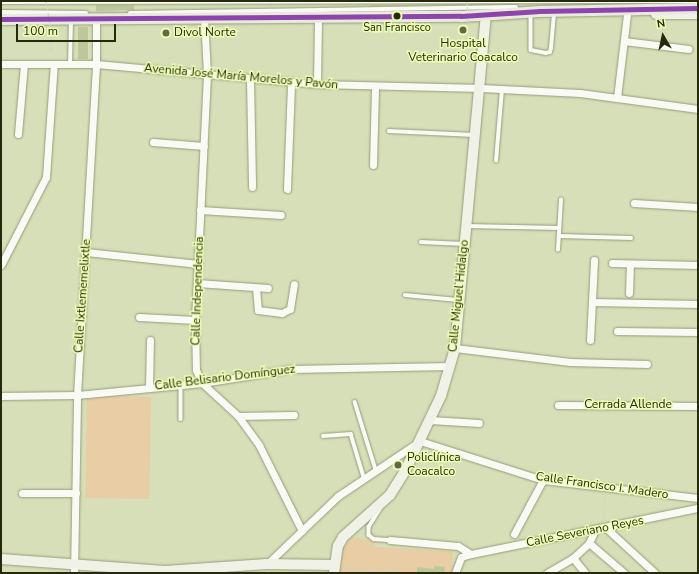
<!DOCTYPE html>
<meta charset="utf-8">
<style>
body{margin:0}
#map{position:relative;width:699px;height:574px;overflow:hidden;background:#d6dfb7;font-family:"Nunito Sans",sans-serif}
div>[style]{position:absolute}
.green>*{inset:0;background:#e9cda4;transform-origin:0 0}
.building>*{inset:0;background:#bec69c;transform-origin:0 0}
.path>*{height:1px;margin-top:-0.5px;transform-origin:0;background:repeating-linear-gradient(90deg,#d1d4c7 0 4px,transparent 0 6px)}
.roads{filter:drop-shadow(0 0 1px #969c7d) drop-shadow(0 0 1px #969c7d)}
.lane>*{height:3.5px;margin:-1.75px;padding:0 1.75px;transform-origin:1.75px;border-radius:1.75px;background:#f9faf4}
.street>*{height:7px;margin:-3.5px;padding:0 3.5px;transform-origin:3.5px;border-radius:3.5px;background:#f9faf4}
.secondary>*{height:10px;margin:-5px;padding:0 5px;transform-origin:5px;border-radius:5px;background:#f0f2e8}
.primary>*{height:11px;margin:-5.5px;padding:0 5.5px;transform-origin:5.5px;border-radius:5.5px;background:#e8ebdc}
.path-bridge>*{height:1px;margin-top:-0.5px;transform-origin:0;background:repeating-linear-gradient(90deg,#d1d4c7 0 4px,transparent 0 6px)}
.bus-1>*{height:5px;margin:-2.5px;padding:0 2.5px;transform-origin:2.5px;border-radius:2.5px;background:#8e44ad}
.dots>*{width:11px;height:11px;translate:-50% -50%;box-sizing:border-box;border:2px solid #edfdb3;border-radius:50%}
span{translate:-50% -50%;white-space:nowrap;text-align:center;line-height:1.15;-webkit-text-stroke:3px #edfdb3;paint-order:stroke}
.bus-label{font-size:11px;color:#252a0d}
.poi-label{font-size:12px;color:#252a0d}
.left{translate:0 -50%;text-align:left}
.street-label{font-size:12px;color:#252a0d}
.frame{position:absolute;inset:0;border:2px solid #252a0d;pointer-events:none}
.north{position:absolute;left:643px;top:16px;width:40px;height:40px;-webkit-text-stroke:3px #edfdb3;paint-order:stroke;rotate:351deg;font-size:11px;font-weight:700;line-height:16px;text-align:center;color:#252a0d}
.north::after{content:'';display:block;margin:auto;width:14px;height:18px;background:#252a0d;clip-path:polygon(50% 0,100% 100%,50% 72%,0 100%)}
.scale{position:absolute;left:16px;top:24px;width:100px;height:18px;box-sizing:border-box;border:2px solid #252a0d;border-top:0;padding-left:5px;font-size:12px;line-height:14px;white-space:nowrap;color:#252a0d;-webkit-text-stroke:3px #edfdb3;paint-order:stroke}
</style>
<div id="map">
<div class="green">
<i style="left:87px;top:396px;width:64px;height:102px;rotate:1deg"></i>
<i style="clip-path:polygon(353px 537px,375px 542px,374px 547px,453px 551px,452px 573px,339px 573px,344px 547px)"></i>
</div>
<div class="building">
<i style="clip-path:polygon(96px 5px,134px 5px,134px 10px,96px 11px)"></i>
<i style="clip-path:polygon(370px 5px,425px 5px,370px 6px)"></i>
<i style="left:78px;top:27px;width:10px;height:32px"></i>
<i style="clip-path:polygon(434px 566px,445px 567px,444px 573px,417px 573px,417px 567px,434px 569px)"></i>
</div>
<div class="path">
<i style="left:50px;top:51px;width:2px"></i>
<i style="left:52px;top:51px;width:23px;rotate:-88deg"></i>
<i style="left:604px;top:520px;width:25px;rotate:-88deg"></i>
<i style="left:343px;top:567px;width:49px;rotate:3.5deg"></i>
<i style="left:392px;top:573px;width:26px;rotate:-88deg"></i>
</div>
<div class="roads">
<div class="lane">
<i style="left:1px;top:2px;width:697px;rotate:-0.08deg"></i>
<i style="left:1px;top:12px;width:85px;rotate:0.7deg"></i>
<i style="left:130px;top:13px;width:386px;rotate:-0.9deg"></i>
<i style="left:531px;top:15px;width:35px;rotate:90deg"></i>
<i style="left:531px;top:50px;width:15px;rotate:11deg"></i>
<i style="left:546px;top:53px;width:4px;rotate:-14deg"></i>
<i style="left:550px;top:52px;width:4px;rotate:-76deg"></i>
<i style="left:551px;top:48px;width:33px;rotate:-85deg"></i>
<i style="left:70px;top:64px;width:45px;rotate:-88.7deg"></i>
<i style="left:389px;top:131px;width:85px;rotate:2.7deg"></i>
<i style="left:496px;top:161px;width:72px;rotate:-85.2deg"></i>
<i style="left:467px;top:226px;width:92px;rotate:1.2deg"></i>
<i style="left:559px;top:236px;width:72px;rotate:1.6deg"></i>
<i style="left:421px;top:242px;width:43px;rotate:2.7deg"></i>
<i style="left:558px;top:250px;width:50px;rotate:-86.6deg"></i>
<i style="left:405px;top:295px;width:53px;rotate:5.4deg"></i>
<i style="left:181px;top:385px;width:34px;rotate:90deg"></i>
<i style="left:355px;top:402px;width:71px;rotate:72.8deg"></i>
<i style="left:323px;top:436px;width:28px;rotate:-4deg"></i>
<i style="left:351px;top:434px;width:45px;rotate:73.2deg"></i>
<i style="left:381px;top:508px;width:22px;rotate:122deg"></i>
<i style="left:369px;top:527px;width:8px;rotate:90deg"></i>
<i style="left:369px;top:535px;width:6px;rotate:39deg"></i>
<i style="left:374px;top:539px;width:16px;rotate:4deg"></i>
</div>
<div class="street">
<i style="left:204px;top:17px;width:58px;rotate:87deg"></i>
<i style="left:207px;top:75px;width:245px;rotate:92.8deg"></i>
<i style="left:195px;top:320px;width:50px;rotate:88.9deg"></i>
<i style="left:196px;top:370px;width:14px;rotate:65deg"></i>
<i style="left:202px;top:383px;width:49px;rotate:42.5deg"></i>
<i style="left:238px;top:416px;width:36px;rotate:54deg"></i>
<i style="left:259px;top:445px;width:96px;rotate:63.4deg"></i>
<i style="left:624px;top:41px;width:65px;rotate:7deg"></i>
<i style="left:1px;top:64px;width:95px"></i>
<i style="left:96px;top:64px;width:222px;rotate:5.2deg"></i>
<i style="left:317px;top:84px;width:164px;rotate:1.4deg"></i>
<i style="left:481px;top:88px;width:99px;rotate:2.9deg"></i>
<i style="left:580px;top:93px;width:119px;rotate:7.7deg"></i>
<i style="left:250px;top:79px;width:108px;rotate:88.9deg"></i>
<i style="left:317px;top:84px;width:66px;rotate:-89.1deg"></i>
<i style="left:617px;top:98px;width:85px;rotate:-83.2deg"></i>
<i style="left:18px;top:134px;width:70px;rotate:-85.1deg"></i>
<i style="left:153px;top:142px;width:51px;rotate:4.5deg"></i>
<i style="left:373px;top:165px;width:79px;rotate:-88.5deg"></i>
<i style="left:287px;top:189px;width:106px;rotate:-87.8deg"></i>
<i style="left:634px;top:203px;width:64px;rotate:3.6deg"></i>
<i style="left:200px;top:210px;width:81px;rotate:3.5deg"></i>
<i style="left:86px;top:252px;width:113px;rotate:6.1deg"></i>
<i style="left:612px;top:263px;width:86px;rotate:1.3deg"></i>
<i style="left:1px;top:265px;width:99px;rotate:-62.9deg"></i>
<i style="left:46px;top:177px;width:113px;rotate:-86deg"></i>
<i style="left:197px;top:283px;width:71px;rotate:4deg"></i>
<i style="left:256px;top:288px;width:22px;rotate:85deg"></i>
<i style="left:258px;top:310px;width:24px;rotate:7deg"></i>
<i style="left:282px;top:313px;width:9px;rotate:-27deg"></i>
<i style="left:290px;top:309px;width:25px;rotate:-81deg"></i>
<i style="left:629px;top:293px;width:29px;rotate:-88deg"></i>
<i style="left:592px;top:302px;width:106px;rotate:1.1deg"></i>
<i style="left:139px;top:317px;width:56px;rotate:3.1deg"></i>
<i style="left:617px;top:331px;width:81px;rotate:0.7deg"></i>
<i style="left:590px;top:340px;width:80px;rotate:-87.1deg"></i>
<i style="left:455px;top:348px;width:116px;rotate:6.9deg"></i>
<i style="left:570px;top:362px;width:77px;rotate:1.5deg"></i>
<i style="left:149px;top:387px;width:47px;rotate:-88.8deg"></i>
<i style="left:1px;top:396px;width:76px;rotate:-0.8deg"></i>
<i style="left:77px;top:395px;width:126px;rotate:-5.5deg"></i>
<i style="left:202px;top:383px;width:90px;rotate:-8.9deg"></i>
<i style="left:291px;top:369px;width:159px;rotate:-1.1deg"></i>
<i style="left:558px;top:405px;width:140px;rotate:0.4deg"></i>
<i style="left:238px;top:416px;width:56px;rotate:-1deg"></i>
<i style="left:430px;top:420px;width:49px;rotate:3.5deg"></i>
<i style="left:22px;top:493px;width:54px"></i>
<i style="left:606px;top:528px;width:67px;rotate:42.6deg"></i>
<i style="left:514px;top:534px;width:61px;rotate:-61.8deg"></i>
<i style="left:390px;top:540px;width:68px;rotate:5deg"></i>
<i style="left:458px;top:546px;width:15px;rotate:32deg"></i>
<i style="left:589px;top:543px;width:46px;rotate:40.6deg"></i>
<i style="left:573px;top:558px;width:19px;rotate:51deg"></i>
<i style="left:267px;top:564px;width:98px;rotate:-43.8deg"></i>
<i style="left:338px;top:496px;width:99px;rotate:-33.9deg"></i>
<i style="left:420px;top:441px;width:129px;rotate:17.6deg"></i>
<i style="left:543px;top:480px;width:156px;rotate:6.6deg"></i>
<i style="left:74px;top:573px;width:178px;rotate:-89deg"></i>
<i style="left:77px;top:395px;width:332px;rotate:-86.7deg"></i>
<i style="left:96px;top:64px;width:46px;rotate:-90deg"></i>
<i style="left:455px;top:573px;width:17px;rotate:-69deg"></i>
<i style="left:461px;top:557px;width:10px;rotate:-17deg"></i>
<i style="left:471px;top:554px;width:232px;rotate:-11.5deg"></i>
<i style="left:547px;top:573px;width:30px;rotate:-30deg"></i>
<i style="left:573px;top:558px;width:22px;rotate:-43deg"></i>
<i style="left:589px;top:543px;width:14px;rotate:-65deg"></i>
</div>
<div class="secondary">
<i style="left:656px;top:14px;width:42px"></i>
<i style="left:1px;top:559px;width:164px;rotate:4.2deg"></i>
<i style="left:165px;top:571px;width:102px;rotate:-3.9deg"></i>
<i style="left:267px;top:564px;width:67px;rotate:0.9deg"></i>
<i style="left:334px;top:573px;width:27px;rotate:-82deg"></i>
<i style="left:338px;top:546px;width:10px;rotate:-61deg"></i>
<i style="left:343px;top:537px;width:63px;rotate:-41.8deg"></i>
<i style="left:390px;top:495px;width:28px;rotate:-58deg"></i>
<i style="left:405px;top:471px;width:83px;rotate:-64.4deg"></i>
<i style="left:441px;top:396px;width:50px;rotate:-73.7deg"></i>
<i style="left:455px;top:348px;width:334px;rotate:-84.7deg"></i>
<i style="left:486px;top:15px;width:8px"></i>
</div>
<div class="primary">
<i style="left:1px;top:19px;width:460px;rotate:-0.4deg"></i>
<i style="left:461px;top:16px;width:79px;rotate:-3.6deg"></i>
<i style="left:540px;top:11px;width:158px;rotate:-1.1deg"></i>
</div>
</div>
<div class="path-bridge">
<i style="left:46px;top:1px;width:22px;rotate:80deg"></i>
<i style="left:50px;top:23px;width:28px;rotate:90deg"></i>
<i style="left:467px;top:1px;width:21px;rotate:87deg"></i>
</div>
<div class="bus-1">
<i style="left:1px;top:19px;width:460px;rotate:-0.4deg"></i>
<i style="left:461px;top:16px;width:79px;rotate:-3.6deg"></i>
<i style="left:540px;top:11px;width:158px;rotate:-1.1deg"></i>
</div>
<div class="dots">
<i style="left:397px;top:16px;background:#252a0d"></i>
<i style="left:463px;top:30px;background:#636948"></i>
<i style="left:166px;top:33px;background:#636948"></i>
<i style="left:398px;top:465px;background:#636948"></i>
</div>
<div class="bus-label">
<span style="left:397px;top:28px">San Francisco</span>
</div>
<div class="poi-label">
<span class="left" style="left:174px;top:33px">Divol Norte</span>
<span style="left:463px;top:51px">Hospital<br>Veterinario Coacalco</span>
<span class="left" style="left:407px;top:465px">Policlínica<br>Coacalco</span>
</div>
<div class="street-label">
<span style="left:241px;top:77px;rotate:5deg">Avenida José María Morelos y Pavón</span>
<span style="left:198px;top:291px;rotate:-88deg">Calle Independencia</span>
<span style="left:83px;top:296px;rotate:-86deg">Calle Ixtlememelixtle</span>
<span style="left:459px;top:296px;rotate:-84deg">Calle Miguel Hidalgo</span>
<span style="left:225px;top:378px;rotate:-7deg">Calle Belisario Domínguez</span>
<span style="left:628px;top:405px">Cerrada Allende</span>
<span style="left:602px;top:486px;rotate:8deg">Calle Francisco I. Madero</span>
<span style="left:585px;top:532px;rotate:-11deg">Calle Severiano Reyes</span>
</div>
<div class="frame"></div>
<div class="north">N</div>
<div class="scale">100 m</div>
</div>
